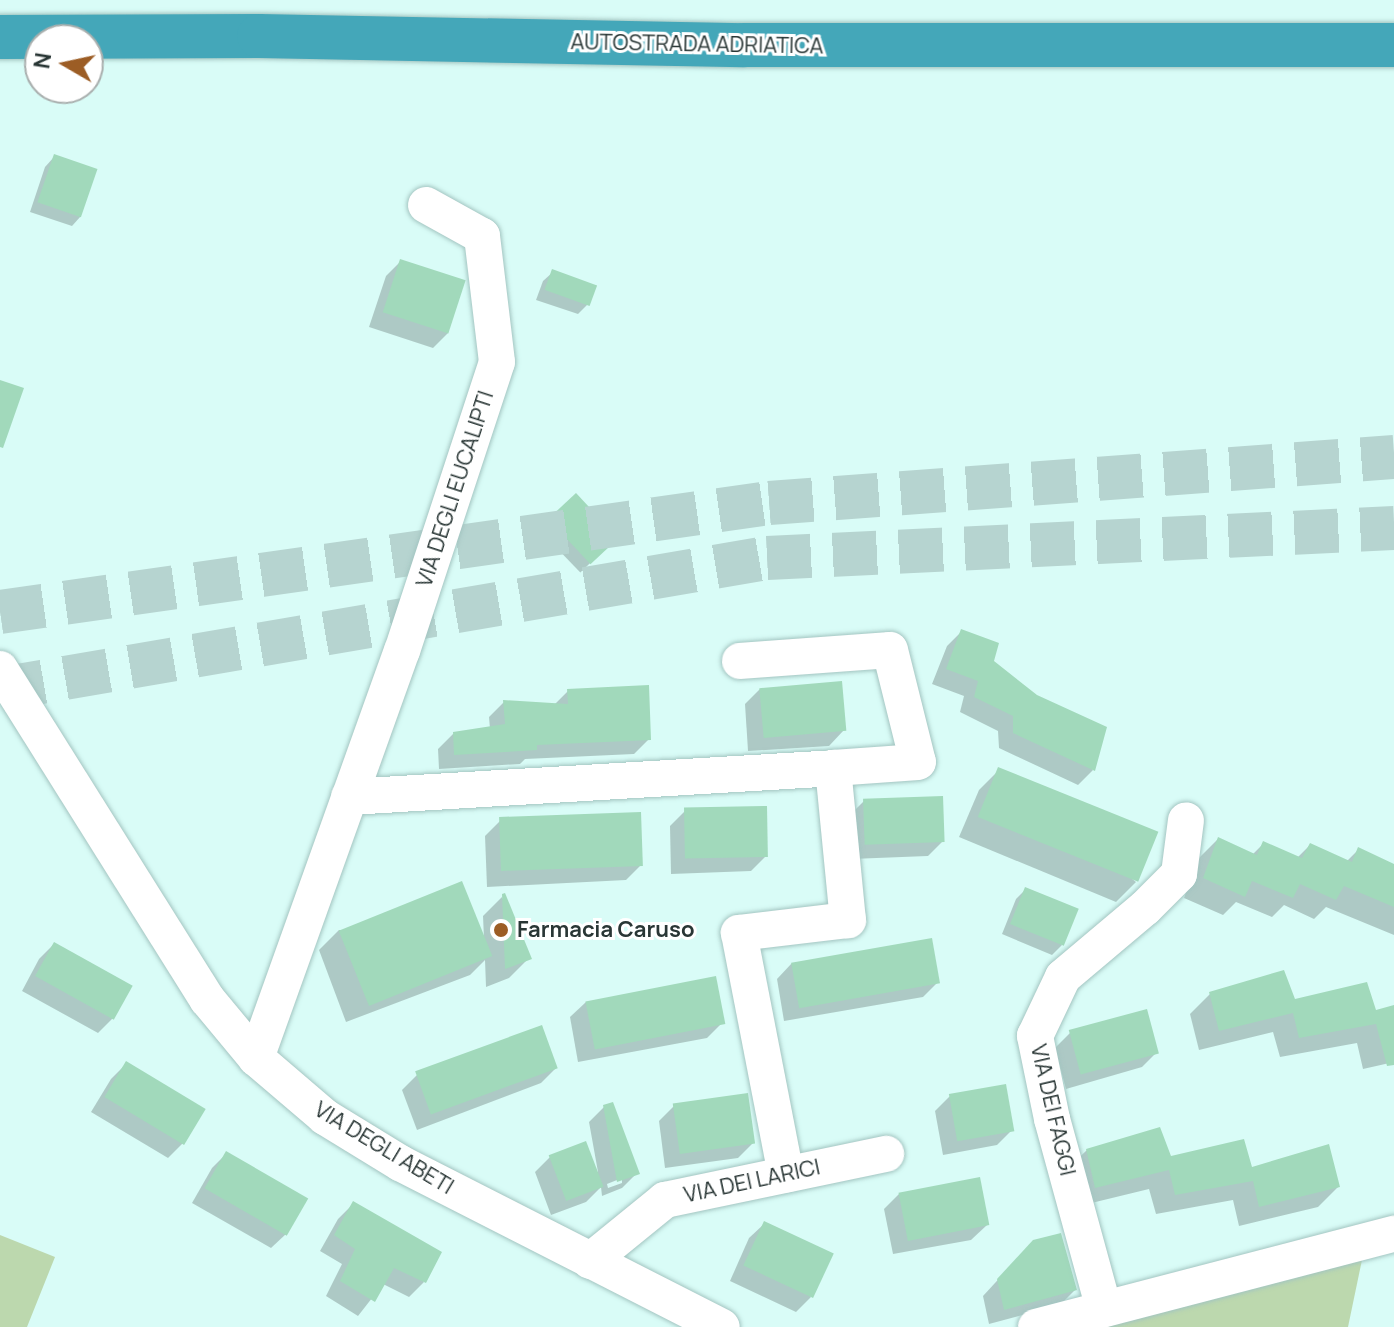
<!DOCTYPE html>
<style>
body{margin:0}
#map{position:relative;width:1394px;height:1327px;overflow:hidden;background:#d9fcf7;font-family:Manrope,sans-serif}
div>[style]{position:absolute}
.green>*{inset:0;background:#bcd8ae}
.shadow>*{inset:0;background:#0003;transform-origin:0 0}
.building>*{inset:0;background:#a1d9bb;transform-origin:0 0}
.highway-tunnel>*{height:44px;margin-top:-22px;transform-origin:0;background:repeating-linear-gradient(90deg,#b6d4d0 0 44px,transparent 0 66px)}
.roads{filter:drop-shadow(0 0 2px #a3c5c1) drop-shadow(0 0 2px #a3c5c1)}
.minor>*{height:36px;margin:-18px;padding:0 18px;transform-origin:18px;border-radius:18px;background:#fff}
.highway>*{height:44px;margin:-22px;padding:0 22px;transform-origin:22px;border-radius:22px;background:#44a7b9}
.dots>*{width:22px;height:22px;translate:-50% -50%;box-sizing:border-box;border:4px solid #fff;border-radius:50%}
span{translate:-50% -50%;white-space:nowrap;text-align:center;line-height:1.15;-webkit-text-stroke:6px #fff;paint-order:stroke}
.street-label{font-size:22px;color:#293635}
.poi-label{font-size:22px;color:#293635;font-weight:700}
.left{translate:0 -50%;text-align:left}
.north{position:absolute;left:24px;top:24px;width:80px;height:80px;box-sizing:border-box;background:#fff;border:2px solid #a9afae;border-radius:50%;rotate:279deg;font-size:22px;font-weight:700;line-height:32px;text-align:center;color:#293635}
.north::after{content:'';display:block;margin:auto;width:28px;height:36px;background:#9c5d25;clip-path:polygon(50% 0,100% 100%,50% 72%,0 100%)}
</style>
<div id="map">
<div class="green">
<i style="clip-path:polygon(0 1235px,55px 1257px,27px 1327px,0 1327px)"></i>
<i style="clip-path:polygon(1363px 1255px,1348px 1327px,1063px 1327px)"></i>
</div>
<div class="shadow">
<i style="clip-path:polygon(54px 157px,81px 216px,72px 226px,30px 212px,45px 167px)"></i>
<i style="clip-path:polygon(401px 261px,448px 333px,433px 348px,369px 327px,386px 276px)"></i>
<i style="clip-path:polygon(553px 272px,594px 286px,588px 304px,578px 314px,536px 300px,543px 281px)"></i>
<i style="left:576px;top:496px;width:58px;height:50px;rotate:46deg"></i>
<i style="clip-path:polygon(962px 631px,1093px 770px,1078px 785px,999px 748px,998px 731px,960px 712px,964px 696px,932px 684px,947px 646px)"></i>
<i style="clip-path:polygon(760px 689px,844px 730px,829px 746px,748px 751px,745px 704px)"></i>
<i style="clip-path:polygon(568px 691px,649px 739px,634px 754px,525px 759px,520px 764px,439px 769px,438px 749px,453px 734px,490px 729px,489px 717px,504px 702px,554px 705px)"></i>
<i style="clip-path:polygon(999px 770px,1136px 882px,1116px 902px,959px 837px,979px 790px)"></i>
<i style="clip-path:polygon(864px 801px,943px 841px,928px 856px,851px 859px,849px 816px)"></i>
<i style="clip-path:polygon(685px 811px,766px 856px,751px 871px,671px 874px,670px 826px)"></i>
<i style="clip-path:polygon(500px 821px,641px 865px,626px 880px,487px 887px,485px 836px)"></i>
<i style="clip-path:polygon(1218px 839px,1252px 855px,1263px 844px,1297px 858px,1310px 845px,1346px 862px,1358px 850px,1394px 866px,1394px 935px,1326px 907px,1314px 919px,1284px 905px,1272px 917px,1236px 902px,1223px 915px,1184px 898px,1198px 859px)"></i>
<i style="clip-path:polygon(1026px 889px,1062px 945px,1052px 955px,1002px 934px,1016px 899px)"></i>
<i style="clip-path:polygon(502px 897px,529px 958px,509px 978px,486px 987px,485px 960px,470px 975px,346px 1022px,319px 950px,339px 930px,484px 939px,483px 916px)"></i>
<i style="clip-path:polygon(54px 944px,113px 1018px,98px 1033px,22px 991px,39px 959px)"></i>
<i style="clip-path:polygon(792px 963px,938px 982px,923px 997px,784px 1021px,777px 979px)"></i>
<i style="clip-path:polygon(1210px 994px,1374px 1013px,1394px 1007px,1394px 1062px,1363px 1069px,1357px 1043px,1280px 1057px,1273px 1032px,1199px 1050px,1190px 1014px)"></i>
<i style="clip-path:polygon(586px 1002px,722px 1023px,707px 1038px,578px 1062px,570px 1017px)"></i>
<i style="clip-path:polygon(1146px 1012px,1157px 1052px,1142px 1067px,1066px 1089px,1055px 1048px,1070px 1033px)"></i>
<i style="clip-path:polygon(126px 1064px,204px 1109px,183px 1143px,168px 1158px,91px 1112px,111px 1079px)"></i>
<i style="clip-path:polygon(556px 1068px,541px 1083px,417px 1130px,402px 1090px,417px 1075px)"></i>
<i style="clip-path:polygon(950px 1096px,1012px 1130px,997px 1145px,943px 1155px,935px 1111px)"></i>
<i style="clip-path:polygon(674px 1106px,753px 1143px,738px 1158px,665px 1168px,659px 1121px)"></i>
<i style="clip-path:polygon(evenodd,604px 1107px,637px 1173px,622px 1188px,602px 1196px,601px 1187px,586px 1202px,551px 1215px,535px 1172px,550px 1157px,598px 1172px,589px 1122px,604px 1107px,622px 1178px,622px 1183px,608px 1188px,607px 1184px,622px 1178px)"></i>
<i style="clip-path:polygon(1087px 1150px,1250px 1169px,1338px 1187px,1318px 1207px,1239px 1226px,1233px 1200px,1156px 1214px,1149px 1189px,1075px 1207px,1066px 1170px)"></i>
<i style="clip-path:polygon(227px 1153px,286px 1234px,271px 1248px,192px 1203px,212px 1168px)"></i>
<i style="clip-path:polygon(899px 1194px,987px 1225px,971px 1240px,893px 1254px,884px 1209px)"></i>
<i style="clip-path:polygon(353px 1204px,424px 1282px,409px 1297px,383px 1284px,358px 1316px,326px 1296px,342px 1264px,320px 1251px,338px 1219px)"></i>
<i style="clip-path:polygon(764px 1224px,811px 1297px,796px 1312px,730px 1281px,749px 1238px)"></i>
<i style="clip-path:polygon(1018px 1258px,1075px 1290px,1060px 1305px,989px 1324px,983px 1296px)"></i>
</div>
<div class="building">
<i style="left:54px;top:154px;width:46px;height:51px;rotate:19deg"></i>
<i style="left:400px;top:259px;width:69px;height:56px;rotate:18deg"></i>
<i style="left:552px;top:269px;width:48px;height:22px;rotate:20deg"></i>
<i style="clip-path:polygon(0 380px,24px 388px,3px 448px,0 447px)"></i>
<i style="left:576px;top:493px;width:62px;height:38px;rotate:47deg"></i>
<i style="clip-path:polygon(961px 629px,999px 643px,994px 661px,1037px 695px,1107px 727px,1095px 771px,1013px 733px,1013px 716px,974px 697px,978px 681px,946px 669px)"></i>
<i style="left:842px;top:681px;width:50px;height:83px;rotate:85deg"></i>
<i style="clip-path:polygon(649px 685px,651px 740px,537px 745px,537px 750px,454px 755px,453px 732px,505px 724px,503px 700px,568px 704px,567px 689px)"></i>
<i style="left:998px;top:767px;width:173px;height:54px;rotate:22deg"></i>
<i style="left:943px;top:796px;width:46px;height:80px;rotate:88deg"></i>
<i style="left:767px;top:806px;width:51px;height:83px;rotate:89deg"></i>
<i style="left:641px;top:812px;width:54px;height:142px;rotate:88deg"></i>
<i style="clip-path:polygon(1218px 837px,1257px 855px,1263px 841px,1302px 858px,1310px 843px,1352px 862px,1358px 847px,1394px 864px,1394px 907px,1344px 886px,1336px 900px,1300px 884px,1293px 898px,1252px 881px,1245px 897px,1203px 878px)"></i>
<i style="left:462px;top:881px;width:81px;height:133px;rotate:68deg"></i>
<i style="left:1025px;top:887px;width:58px;height:40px;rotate:22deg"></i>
<i style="clip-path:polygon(505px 893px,532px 959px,505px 969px,502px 894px)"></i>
<i style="left:932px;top:938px;width:46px;height:143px;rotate:80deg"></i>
<i style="left:54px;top:942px;width:90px;height:39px;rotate:29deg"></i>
<i style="clip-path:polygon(1284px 970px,1295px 999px,1367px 982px,1376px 1010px,1394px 1005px,1394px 1065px,1387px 1066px,1376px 1024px,1299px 1038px,1293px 1013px,1219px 1031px,1209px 992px)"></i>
<i style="left:716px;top:976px;width:49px;height:133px;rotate:79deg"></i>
<i style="left:1147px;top:1009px;width:46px;height:81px;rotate:75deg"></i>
<i style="left:542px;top:1025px;width:46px;height:135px;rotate:70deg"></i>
<i style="left:126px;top:1061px;width:93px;height:42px;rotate:31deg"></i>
<i style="left:1006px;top:1084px;width:48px;height:58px;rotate:80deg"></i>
<i style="left:748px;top:1093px;width:51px;height:76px;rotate:82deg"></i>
<i style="clip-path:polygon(613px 1102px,640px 1174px,617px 1182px,603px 1105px)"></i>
<i style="clip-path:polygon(1160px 1127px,1171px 1156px,1244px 1139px,1252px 1167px,1329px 1144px,1340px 1187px,1259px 1207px,1253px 1181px,1175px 1195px,1169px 1170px,1095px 1188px,1086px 1149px)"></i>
<i style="left:586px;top:1141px;width:49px;height:40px;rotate:69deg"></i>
<i style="left:226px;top:1151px;width:95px;height:43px;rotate:30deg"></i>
<i style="left:980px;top:1177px;width:49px;height:83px;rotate:79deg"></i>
<i style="clip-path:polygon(353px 1201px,442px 1252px,426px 1283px,394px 1268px,375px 1302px,340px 1281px,355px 1249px,334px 1235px)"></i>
<i style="left:764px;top:1221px;width:77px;height:49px;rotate:25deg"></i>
<i style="clip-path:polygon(1061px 1233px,1077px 1290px,1004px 1310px,997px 1279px,1033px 1240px)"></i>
</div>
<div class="highway-tunnel">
<i style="left:0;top:612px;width:777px;rotate:-8.07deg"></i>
<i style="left:769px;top:503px;width:627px;rotate:-4.21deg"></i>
<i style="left:0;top:689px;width:778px;rotate:-9.69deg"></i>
<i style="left:767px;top:558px;width:628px;rotate:-2.74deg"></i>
</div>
<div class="roads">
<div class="minor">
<i style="left:740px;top:661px;width:150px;rotate:-4.2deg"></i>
<i style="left:890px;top:650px;width:115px;rotate:76deg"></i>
<i style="left:918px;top:762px;width:85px;rotate:176deg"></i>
<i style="left:0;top:669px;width:390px;rotate:57.9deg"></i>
<i style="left:207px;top:999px;width:77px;rotate:50.3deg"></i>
<i style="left:256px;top:1058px;width:91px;rotate:40.5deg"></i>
<i style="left:325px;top:1117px;width:88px;rotate:31.5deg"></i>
<i style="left:400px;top:1163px;width:361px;rotate:27deg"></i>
<i style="left:349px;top:797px;width:485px;rotate:-3.4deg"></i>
<i style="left:833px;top:768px;width:153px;rotate:84.4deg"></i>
<i style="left:848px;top:920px;width:110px;rotate:173.2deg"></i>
<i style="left:739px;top:933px;width:246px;rotate:79deg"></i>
<i style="left:256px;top:1058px;width:432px;rotate:-70.3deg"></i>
<i style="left:402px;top:651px;width:304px;rotate:-71.8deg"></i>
<i style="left:497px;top:362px;width:127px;rotate:-96.8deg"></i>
<i style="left:482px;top:236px;width:64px;rotate:-151deg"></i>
<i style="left:590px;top:1261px;width:97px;rotate:-39.1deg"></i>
<i style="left:665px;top:1200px;width:226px;rotate:-11.8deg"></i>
<i style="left:1104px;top:1309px;width:197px;rotate:-105.3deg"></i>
<i style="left:1052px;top:1119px;width:85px;rotate:-101.6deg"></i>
<i style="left:1035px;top:1036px;width:65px;rotate:-64.6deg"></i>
<i style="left:1063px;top:977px;width:107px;rotate:-40.1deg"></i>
<i style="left:1145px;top:908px;width:48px;rotate:-45deg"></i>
<i style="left:1179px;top:874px;width:54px;rotate:-82.6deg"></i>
<i style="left:1036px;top:1327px;width:370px;rotate:-14.6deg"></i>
</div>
<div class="highway">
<i style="left:0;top:37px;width:259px;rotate:-0.2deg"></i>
<i style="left:259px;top:36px;width:485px;rotate:1.1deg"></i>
<i style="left:744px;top:45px;width:650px"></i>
</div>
</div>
<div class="dots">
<i style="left:501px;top:930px;background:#9c5d25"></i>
</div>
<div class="street-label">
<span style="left:697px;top:44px;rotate:1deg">AUTOSTRADA ADRIATICA</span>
<span style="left:455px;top:489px;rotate:-72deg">VIA DEGLI EUCALIPTI</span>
<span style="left:1053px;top:1110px;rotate:77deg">VIA DEI FAGGI</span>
<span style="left:384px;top:1148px;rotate:31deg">VIA DEGLI ABETI</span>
<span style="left:752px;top:1181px;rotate:-12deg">VIA DEI LARICI</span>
</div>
<div class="poi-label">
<span class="left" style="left:517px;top:930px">Farmacia Caruso</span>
</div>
<div class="north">N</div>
</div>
